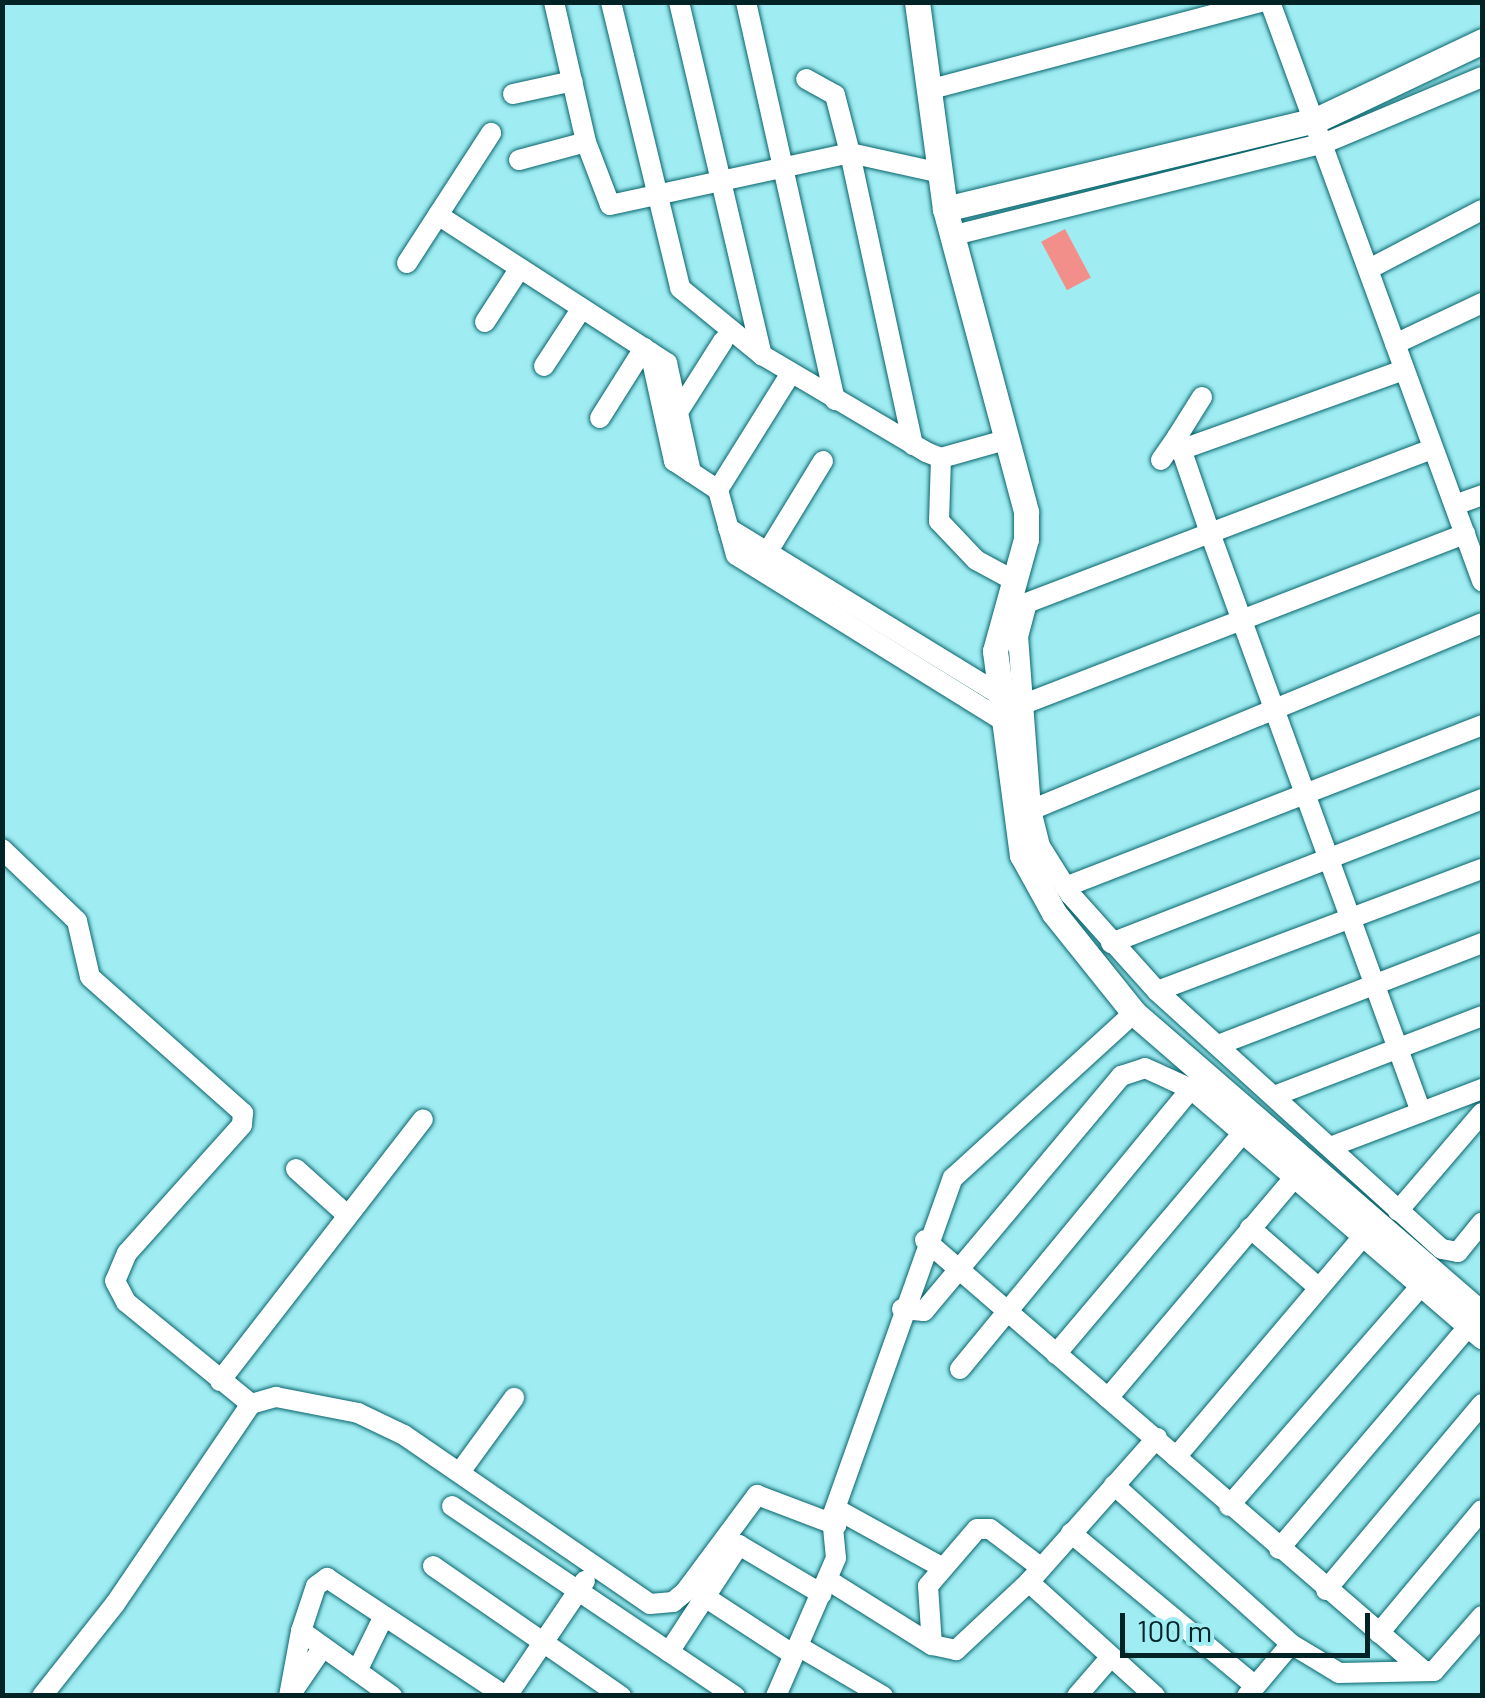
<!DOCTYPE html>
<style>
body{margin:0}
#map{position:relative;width:1485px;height:1698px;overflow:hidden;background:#9fedf3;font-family:Barlow,sans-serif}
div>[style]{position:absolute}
.green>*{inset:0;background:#f38f8b;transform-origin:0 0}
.roads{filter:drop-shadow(0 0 2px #08646b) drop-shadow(0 0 2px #08646b)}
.minor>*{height:20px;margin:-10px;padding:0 10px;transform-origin:10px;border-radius:10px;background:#fff}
.tertiary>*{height:25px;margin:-12.5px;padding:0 12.5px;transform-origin:12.5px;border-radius:12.5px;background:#fff}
span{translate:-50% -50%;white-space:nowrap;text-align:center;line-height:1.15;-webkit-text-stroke:8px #9fedf3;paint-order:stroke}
.frame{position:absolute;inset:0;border:5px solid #022326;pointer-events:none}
.scale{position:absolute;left:1120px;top:1613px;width:250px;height:45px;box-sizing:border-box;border:5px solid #022326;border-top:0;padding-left:12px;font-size:30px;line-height:35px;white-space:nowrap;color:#022326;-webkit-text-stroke:8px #9fedf3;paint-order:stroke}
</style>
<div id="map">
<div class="green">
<i style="left:1065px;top:229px;width:55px;height:27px;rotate:62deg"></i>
</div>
<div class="roads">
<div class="minor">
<i style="left:554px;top:2px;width:144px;rotate:77.1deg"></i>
<i style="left:586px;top:142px;width:67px;rotate:69.1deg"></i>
<i style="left:610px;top:205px;width:246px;rotate:-12.2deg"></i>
<i style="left:850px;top:153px;width:60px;rotate:-104.5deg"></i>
<i style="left:835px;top:95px;width:33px;rotate:-151deg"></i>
<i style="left:611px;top:2px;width:294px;rotate:76.4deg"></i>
<i style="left:680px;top:288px;width:106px;rotate:39.3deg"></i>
<i style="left:762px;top:355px;width:191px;rotate:30.6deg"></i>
<i style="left:926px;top:452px;width:16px;rotate:22deg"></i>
<i style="left:941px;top:458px;width:71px;rotate:-15.6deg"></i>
<i style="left:679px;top:2px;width:363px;rotate:76.8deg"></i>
<i style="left:746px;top:2px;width:408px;rotate:77.4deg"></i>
<i style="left:1270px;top:2px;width:617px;rotate:69.89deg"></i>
<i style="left:939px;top:87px;width:333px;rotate:-14.8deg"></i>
<i style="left:513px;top:94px;width:61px;rotate:-12.2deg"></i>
<i style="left:519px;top:160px;width:69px;rotate:-15deg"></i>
<i style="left:438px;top:215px;width:273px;rotate:32.9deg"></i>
<i style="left:667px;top:363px;width:112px;rotate:77.6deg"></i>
<i style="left:951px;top:236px;width:385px;rotate:-14deg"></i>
<i style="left:1325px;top:143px;width:170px;rotate:-22.8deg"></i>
<i style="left:407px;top:263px;width:155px;rotate:-57.1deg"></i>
<i style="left:1369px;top:269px;width:127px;rotate:-27.6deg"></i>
<i style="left:485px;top:322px;width:64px;rotate:-57.1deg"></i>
<i style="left:1395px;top:344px;width:96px;rotate:-25.2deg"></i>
<i style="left:650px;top:352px;width:112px;rotate:77.6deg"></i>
<i style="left:674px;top:461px;width:53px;rotate:33.4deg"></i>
<i style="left:544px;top:366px;width:69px;rotate:-56.8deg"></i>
<i style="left:786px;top:381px;width:128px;rotate:122deg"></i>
<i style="left:718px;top:490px;width:67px;rotate:74.5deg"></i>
<i style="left:736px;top:555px;width:311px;rotate:31.8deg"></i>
<i style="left:1202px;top:397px;width:47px;rotate:122deg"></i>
<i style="left:1177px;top:437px;width:102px;rotate:71deg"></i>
<i style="left:1210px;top:533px;width:237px;rotate:-20.7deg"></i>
<i style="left:678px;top:412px;width:84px;rotate:-57.6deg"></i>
<i style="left:600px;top:418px;width:83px;rotate:-57.8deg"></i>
<i style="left:913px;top:445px;width:299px;rotate:-102.2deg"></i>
<i style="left:850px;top:153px;width:93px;rotate:12.4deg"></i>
<i style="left:1183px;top:449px;width:235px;rotate:-19.7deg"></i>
<i style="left:941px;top:458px;width:63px;rotate:91.8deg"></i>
<i style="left:939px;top:521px;width:54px;rotate:46.5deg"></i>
<i style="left:976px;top:560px;width:42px;rotate:28.4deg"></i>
<i style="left:1161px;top:460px;width:28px;rotate:-55deg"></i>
<i style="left:1455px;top:505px;width:29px;rotate:-20deg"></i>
<i style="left:728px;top:528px;width:316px;rotate:31.5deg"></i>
<i style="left:762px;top:561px;width:117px;rotate:-58.6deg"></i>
<i style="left:1024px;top:704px;width:473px;rotate:-21.1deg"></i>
<i style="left:1031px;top:810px;width:488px;rotate:-22.5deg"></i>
<i style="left:2px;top:849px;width:104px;rotate:43.8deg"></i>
<i style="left:77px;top:921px;width:57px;rotate:76.9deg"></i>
<i style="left:90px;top:977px;width:205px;rotate:41.6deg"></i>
<i style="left:243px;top:1113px;width:12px;rotate:95deg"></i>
<i style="left:242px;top:1125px;width:172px;rotate:131.9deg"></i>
<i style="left:127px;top:1253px;width:30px;rotate:113deg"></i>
<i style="left:115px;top:1281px;width:24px;rotate:62deg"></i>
<i style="left:126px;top:1302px;width:161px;rotate:39.2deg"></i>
<i style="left:1065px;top:887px;width:447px;rotate:-21.2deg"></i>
<i style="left:1111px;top:943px;width:398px;rotate:-21.2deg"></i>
<i style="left:1157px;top:991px;width:347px;rotate:-20.6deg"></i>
<i style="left:1218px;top:1045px;width:283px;rotate:-21.1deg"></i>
<i style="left:1274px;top:1096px;width:223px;rotate:-21deg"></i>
<i style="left:1421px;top:1112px;width:616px;rotate:-110.02deg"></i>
<i style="left:1210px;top:533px;width:196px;rotate:159.1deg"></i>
<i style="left:1027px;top:603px;width:34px;rotate:105deg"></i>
<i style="left:1018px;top:636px;width:174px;rotate:85.7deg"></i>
<i style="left:1031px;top:810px;width:37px;rotate:76deg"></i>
<i style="left:1040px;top:846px;width:57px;rotate:58deg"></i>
<i style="left:1070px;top:894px;width:130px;rotate:48.1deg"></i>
<i style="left:1157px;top:991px;width:384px;rotate:42.2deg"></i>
<i style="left:1442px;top:1249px;width:16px;rotate:11deg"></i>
<i style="left:1458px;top:1252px;width:38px;rotate:-51deg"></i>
<i style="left:1330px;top:1147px;width:163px;rotate:-20.9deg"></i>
<i style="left:296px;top:1169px;width:67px;rotate:42deg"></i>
<i style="left:1398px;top:1211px;width:129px;rotate:-49.4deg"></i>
<i style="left:1250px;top:1228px;width:91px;rotate:41deg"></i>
<i style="left:925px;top:1240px;width:659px;rotate:40.82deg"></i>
<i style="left:902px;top:1309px;width:22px;rotate:5deg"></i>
<i style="left:924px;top:1311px;width:307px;rotate:-50deg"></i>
<i style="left:1121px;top:1076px;width:25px;rotate:-18deg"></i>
<i style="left:1145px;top:1068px;width:51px;rotate:24.5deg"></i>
<i style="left:1191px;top:1089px;width:384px;rotate:40.7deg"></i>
<i style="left:1056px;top:1354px;width:289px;rotate:-49.8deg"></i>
<i style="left:960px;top:1369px;width:363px;rotate:-50.5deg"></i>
<i style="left:220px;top:1381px;width:331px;rotate:-52.2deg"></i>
<i style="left:1108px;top:1398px;width:288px;rotate:-49.8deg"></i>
<i style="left:1176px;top:1457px;width:286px;rotate:-49.7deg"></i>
<i style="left:460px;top:1472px;width:92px;rotate:-53.9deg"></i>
<i style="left:1114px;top:1485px;width:238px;rotate:41.9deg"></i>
<i style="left:452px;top:1506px;width:341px;rotate:33.9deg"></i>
<i style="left:1229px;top:1506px;width:291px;rotate:-48.9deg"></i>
<i style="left:838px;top:1510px;width:120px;rotate:28.9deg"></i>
<i style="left:1071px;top:1533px;width:239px;rotate:39.7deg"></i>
<i style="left:1279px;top:1549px;width:292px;rotate:-49.6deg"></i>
<i style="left:433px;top:1566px;width:229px;rotate:34.7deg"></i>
<i style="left:828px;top:1580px;width:123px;rotate:32deg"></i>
<i style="left:1029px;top:1582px;width:100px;rotate:137deg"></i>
<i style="left:956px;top:1650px;width:25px;rotate:-168deg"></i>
<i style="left:932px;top:1645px;width:59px;rotate:-93.9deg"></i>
<i style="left:928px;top:1586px;width:75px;rotate:-49.3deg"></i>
<i style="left:977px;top:1529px;width:13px"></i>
<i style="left:990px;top:1529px;width:63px;rotate:37.2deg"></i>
<i style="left:1326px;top:1590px;width:243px;rotate:-50deg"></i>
<i style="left:705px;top:1597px;width:106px;rotate:33.1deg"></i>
<i style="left:301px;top:1631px;width:112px;rotate:35.5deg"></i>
<i style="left:1379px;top:1633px;width:160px;rotate:-50.1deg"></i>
<i style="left:798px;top:1646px;width:99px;rotate:30.5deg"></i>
<i style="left:669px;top:1652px;width:128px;rotate:-56.8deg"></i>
<i style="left:739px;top:1545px;width:96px;rotate:30.6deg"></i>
<i style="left:357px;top:1671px;width:61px;rotate:-63.9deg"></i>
<i style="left:291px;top:1694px;width:57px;rotate:-55.8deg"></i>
<i style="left:42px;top:1696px;width:117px;rotate:-51.6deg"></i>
<i style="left:115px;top:1604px;width:242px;rotate:-55.8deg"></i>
<i style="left:251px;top:1404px;width:26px;rotate:-16deg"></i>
<i style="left:276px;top:1397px;width:84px;rotate:11deg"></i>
<i style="left:358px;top:1413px;width:51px;rotate:25.6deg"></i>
<i style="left:404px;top:1435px;width:298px;rotate:34.5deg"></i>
<i style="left:650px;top:1604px;width:23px;rotate:-5deg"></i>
<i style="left:673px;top:1602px;width:16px;rotate:-40deg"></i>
<i style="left:685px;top:1592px;width:121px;rotate:-53.4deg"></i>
<i style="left:757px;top:1495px;width:85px;rotate:20.8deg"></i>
<i style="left:289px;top:1696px;width:66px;rotate:-79.5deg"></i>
<i style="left:301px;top:1631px;width:47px;rotate:-71.6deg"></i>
<i style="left:316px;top:1586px;width:14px;rotate:-36deg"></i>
<i style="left:327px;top:1578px;width:214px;rotate:33.5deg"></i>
<i style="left:507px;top:1696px;width:139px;rotate:-55.9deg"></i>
<i style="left:776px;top:1696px;width:150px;rotate:-66.5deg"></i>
<i style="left:836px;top:1558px;width:41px;rotate:-95.6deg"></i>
<i style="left:832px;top:1517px;width:360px;rotate:-70.4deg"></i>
<i style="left:953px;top:1178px;width:245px;rotate:-42.4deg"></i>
<i style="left:1077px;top:1696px;width:49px;rotate:-49.1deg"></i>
<i style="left:1155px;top:1696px;width:170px;rotate:-137.9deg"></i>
<i style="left:1029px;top:1582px;width:193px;rotate:-48.4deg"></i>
<i style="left:1247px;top:1696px;width:68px;rotate:-49.8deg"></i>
<i style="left:1291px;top:1644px;width:56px;rotate:31.1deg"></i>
<i style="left:1339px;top:1673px;width:95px;rotate:-1.2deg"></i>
<i style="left:1434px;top:1671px;width:73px;rotate:-48.9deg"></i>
</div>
<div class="tertiary">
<i style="left:917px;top:2px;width:209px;rotate:82.3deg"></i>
<i style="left:945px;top:209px;width:314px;rotate:75deg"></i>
<i style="left:1026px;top:512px;width:27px;rotate:90deg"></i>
<i style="left:1026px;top:539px;width:116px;rotate:105.5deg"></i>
<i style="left:995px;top:651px;width:206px;rotate:82.5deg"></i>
<i style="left:1022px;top:855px;width:66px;rotate:61.1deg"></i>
<i style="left:1054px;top:913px;width:128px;rotate:51.3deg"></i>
<i style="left:1134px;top:1013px;width:460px;rotate:40.9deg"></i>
<i style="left:945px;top:209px;width:382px;rotate:-13.5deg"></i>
<i style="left:1316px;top:120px;width:184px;rotate:-25.4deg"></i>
</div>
</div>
<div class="frame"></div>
<div class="scale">100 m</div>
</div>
